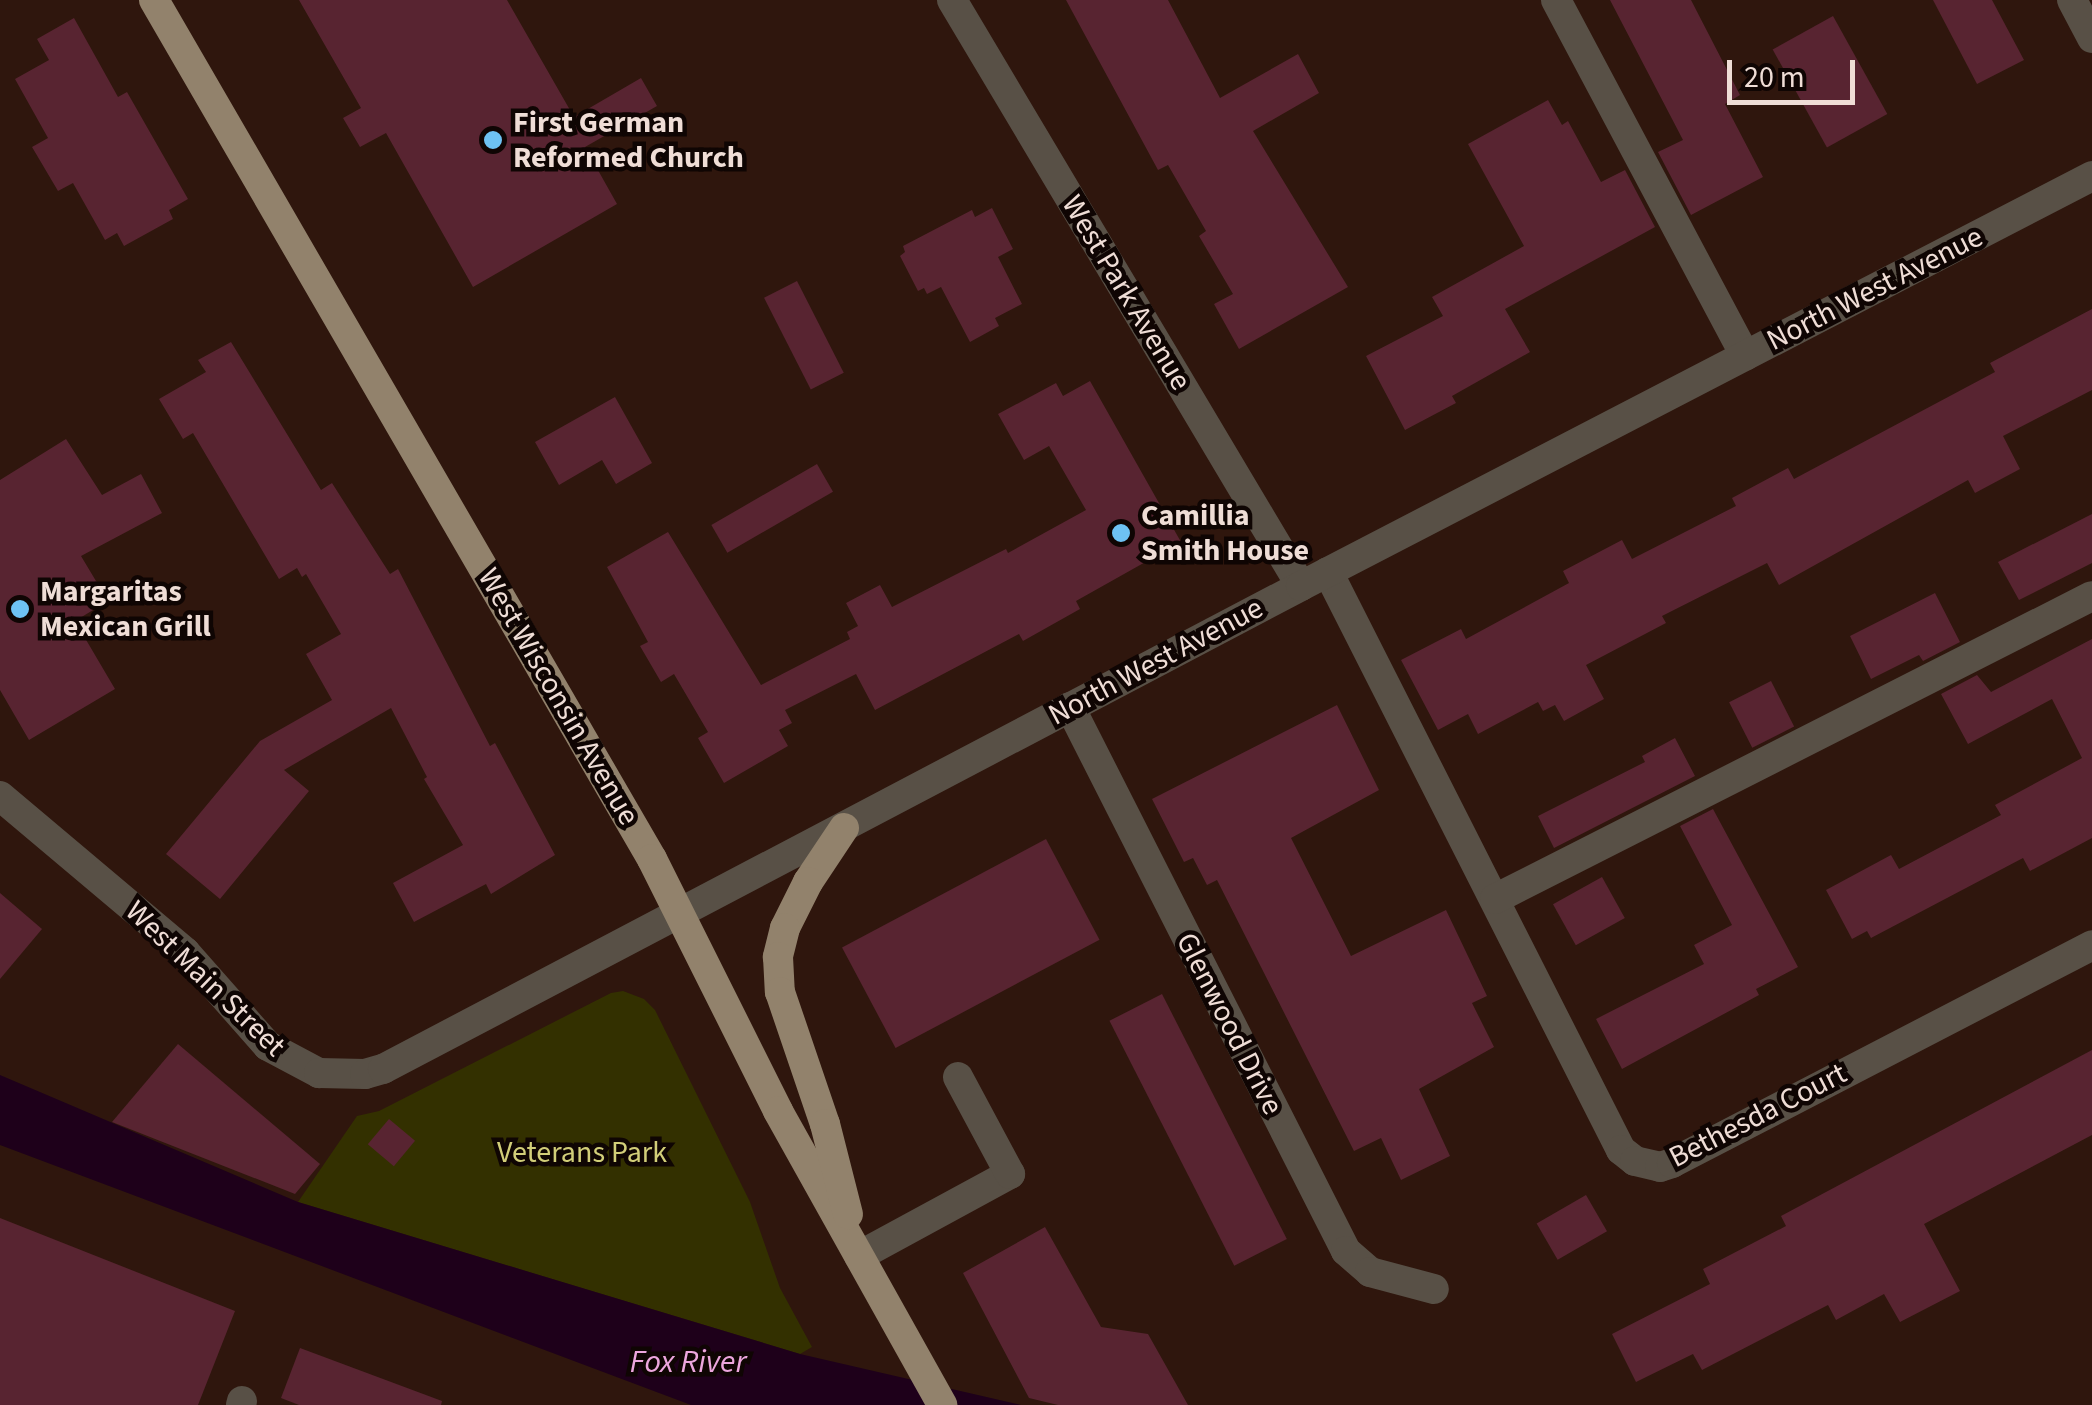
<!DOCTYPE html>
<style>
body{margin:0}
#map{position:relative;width:2092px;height:1405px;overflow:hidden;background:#2f160d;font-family:"Source Sans 3",sans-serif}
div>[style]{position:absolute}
.green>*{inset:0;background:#333000}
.water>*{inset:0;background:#1e001a}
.building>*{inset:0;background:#582431;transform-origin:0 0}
.minor>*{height:30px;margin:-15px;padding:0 15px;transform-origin:15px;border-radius:15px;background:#585046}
.major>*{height:30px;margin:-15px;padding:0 15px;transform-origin:15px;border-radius:15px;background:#92826c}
.dots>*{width:28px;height:28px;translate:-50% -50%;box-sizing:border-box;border:5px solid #0f0503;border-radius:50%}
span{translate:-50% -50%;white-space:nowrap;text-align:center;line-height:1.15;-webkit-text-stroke:9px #0f0503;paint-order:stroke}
.poi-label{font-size:30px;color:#efddd6;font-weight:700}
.left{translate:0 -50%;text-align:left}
.street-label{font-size:30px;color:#efddd6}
.park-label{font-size:30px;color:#d2ce79}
.water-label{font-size:32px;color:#eca6dd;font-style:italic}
.scale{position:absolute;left:1727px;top:60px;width:128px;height:45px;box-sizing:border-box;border:5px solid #efddd6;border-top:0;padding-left:12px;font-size:30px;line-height:35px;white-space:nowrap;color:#efddd6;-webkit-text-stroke:8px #0f0503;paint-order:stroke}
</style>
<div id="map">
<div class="green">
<i style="clip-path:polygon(623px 991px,644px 999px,655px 1010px,750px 1202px,780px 1288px,812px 1347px,800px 1354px,298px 1202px,357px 1116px,379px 1111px,611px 993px)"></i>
</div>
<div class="water">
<i style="clip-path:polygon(0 1075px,298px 1202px,800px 1354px,1021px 1405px,691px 1405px,0 1145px)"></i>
</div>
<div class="building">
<i style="clip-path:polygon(299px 0,507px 0,574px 117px,641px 78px,657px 106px,585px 147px,617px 204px,473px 287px,386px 133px,360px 147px,343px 118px,361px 108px)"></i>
<i style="clip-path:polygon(1066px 0,1168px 0,1220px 98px,1298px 54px,1319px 93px,1253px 131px,1348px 287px,1239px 349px,1214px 304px,1233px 294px,1199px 236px,1206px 231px,1168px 165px,1158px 170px)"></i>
<i style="clip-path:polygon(1610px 0,1691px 0,1740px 95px,1725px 104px,1763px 177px,1691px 215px,1658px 152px,1683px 140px)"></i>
<i style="clip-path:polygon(1933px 0,1992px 0,2024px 60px,1977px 84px)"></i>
<i style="left:1833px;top:16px;width:112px;height:69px;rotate:61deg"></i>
<i style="clip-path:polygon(74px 18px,118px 97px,127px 92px,188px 199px,169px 210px,173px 219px,124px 246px,117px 233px,105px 240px,73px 183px,58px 191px,32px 147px,48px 138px,15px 79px,49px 60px,37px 39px)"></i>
<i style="clip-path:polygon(1548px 100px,1562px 125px,1568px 121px,1601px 182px,1625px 170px,1655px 227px,1505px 309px,1530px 352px,1452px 396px,1456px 403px,1405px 430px,1366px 356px,1443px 316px,1432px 297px,1524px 246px,1468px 144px)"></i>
<i style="clip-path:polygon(992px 208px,1013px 249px,998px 257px,1022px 304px,995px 318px,999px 326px,970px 342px,941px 287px,927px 294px,924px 288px,918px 291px,900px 256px,905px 252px,903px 246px,972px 210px,975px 217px)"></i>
<i style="left:797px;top:281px;width:103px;height:37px;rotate:63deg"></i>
<i style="clip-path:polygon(2092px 309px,2092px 390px,2003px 436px,2020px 469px,1975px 493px,1968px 480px,1779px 585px,1767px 563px,1662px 616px,1666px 623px,1586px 665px,1604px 699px,1564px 721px,1555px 705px,1543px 711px,1538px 702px,1478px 734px,1468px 714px,1438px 730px,1401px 660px,1461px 629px,1466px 639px,1569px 583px,1563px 571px,1622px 540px,1632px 559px,1736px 506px,1732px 498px,1788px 468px,1794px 479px,1995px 372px,1990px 363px)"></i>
<i style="clip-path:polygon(231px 342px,321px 490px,332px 483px,390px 574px,398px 569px,490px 746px,495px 743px,555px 855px,491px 894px,486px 884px,414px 922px,393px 883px,463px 845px,424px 779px,427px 777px,391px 708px,284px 770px,309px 791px,220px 899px,166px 854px,260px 741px,332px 700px,306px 654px,341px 634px,306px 574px,302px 577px,297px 568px,279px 579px,193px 433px,183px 439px,159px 399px,206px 372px,198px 360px)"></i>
<i style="clip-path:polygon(1090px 381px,1181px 542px,1076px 601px,1080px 609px,1023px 641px,1019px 634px,875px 710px,856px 674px,785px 710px,792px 723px,779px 730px,788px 746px,724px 783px,698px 738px,708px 732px,674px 674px,661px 682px,640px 646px,648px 642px,607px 567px,668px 532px,761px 685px,850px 639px,847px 632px,858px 626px,846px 603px,880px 585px,892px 607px,1006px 549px,1008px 553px,1086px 510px,1049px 446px,1024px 460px,998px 414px,1056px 383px,1063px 396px)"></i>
<i style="clip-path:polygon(615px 397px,652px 463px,616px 484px,602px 460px,559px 485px,535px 442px)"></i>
<i style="clip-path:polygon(66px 439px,102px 495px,141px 474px,162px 513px,81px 556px,108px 601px,75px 621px,115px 689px,29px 740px,0 690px,0 480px)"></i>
<i style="left:817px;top:464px;width:32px;height:122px;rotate:60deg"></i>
<i style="clip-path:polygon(2092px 514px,2092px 563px,2019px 600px,1998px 562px)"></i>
<i style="clip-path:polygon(1935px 593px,1960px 642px,1923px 661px,1919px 655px,1871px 679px,1850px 636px)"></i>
<i style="clip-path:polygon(2092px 639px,2092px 838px,2030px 871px,2023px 858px,1871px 938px,1867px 931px,1852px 939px,1826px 890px,1891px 855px,1899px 869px,2001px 815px,1995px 805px,2082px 758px,2052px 699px,1968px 744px,1941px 694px,1977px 675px,1991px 692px)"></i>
<i style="left:1771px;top:681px;width:51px;height:47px;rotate:63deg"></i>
<i style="clip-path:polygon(1337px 705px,1379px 790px,1291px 838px,1351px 956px,1446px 910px,1487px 996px,1472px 1003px,1494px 1047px,1419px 1089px,1450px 1156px,1401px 1180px,1381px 1138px,1354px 1151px,1217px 880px,1207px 885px,1193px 858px,1184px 862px,1152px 799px)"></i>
<i style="clip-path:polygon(1675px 738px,1695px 776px,1554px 848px,1538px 816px,1645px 762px,1642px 756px)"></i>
<i style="clip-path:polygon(1713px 809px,1798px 967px,1756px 989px,1759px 995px,1622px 1069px,1596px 1019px,1704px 964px,1694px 945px,1732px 925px,1680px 826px)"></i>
<i style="left:1046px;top:839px;width:114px;height:231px;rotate:62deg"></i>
<i style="left:1602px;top:877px;width:47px;height:56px;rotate:61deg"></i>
<i style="clip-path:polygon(0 893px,42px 929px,0 979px)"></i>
<i style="left:1162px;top:994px;width:275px;height:59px;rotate:63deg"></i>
<i style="clip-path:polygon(178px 1044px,320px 1164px,295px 1194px,112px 1122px)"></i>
<i style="clip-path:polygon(2092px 1050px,2092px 1135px,1924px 1224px,1960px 1291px,1900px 1322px,1884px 1294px,1836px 1320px,1828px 1305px,1702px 1370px,1693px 1354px,1636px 1382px,1612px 1334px,1710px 1284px,1703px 1269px,1786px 1226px,1781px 1216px)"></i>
<i style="left:389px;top:1119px;width:34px;height:33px;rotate:40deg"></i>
<i style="left:1586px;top:1195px;width:42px;height:57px;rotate:60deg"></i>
<i style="clip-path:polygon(0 1218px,235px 1311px,198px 1405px,0 1405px)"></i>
<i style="clip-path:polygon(1045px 1227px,1101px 1327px,1148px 1334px,1188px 1405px,1058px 1405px,1029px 1398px,963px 1273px)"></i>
<i style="clip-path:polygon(300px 1348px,442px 1401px,441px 1405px,299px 1405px,281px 1398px)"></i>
</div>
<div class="minor">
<i style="left:952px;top:0;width:682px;rotate:59.22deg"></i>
<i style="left:1556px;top:0;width:403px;rotate:62deg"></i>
<i style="left:2072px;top:0;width:43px;rotate:62.2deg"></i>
<i style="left:1328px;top:572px;width:648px;rotate:63.12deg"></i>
<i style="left:1621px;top:1150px;width:18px;rotate:38deg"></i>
<i style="left:1635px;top:1161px;width:26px;rotate:13deg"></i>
<i style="left:1660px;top:1167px;width:13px;rotate:-18deg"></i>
<i style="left:1672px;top:1163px;width:473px;rotate:-27.4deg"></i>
<i style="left:1070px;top:707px;width:610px;rotate:63.1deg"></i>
<i style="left:1346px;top:1251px;width:32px;rotate:41deg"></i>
<i style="left:1370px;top:1272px;width:66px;rotate:14.9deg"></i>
<i style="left:0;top:796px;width:242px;rotate:40.1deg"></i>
<i style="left:185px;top:952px;width:125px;rotate:48.6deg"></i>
<i style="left:268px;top:1046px;width:58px;rotate:27.9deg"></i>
<i style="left:319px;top:1073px;width:46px;rotate:1.2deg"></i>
<i style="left:365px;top:1074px;width:19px;rotate:-16deg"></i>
<i style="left:383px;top:1069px;width:1037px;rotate:-27.75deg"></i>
<i style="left:1301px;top:586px;width:891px;rotate:-27.4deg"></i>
<i style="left:1495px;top:899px;width:669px;rotate:-26.91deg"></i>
<i style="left:859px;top:1256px;width:172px;rotate:-28.5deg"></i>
<i style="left:1010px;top:1174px;width:110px;rotate:-118.2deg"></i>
<i style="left:241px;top:1405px;width:4px;rotate:-76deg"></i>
</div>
<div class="major">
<i style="left:154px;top:0;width:993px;rotate:59.9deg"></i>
<i style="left:652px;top:859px;width:282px;rotate:63.4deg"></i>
<i style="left:778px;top:1111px;width:337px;rotate:60.8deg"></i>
<i style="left:844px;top:828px;width:65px;rotate:123.7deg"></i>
<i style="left:808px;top:882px;width:51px;rotate:116.6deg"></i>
<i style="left:785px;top:928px;width:30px;rotate:104deg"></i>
<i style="left:778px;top:957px;width:35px;rotate:87deg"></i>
<i style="left:780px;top:992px;width:139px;rotate:71.2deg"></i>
<i style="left:825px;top:1124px;width:93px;rotate:75.7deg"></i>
</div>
<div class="dots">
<i style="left:493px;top:140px;background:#6ec2f3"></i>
<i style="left:1121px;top:533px;background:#6ec2f3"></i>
<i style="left:20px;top:609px;background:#6ec2f3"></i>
</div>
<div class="poi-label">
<span class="left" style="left:513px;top:140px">First German<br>Reformed Church</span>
<span class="left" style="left:1141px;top:533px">Camillia<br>Smith House</span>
<span class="left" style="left:40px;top:609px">Margaritas<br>Mexican Grill</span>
</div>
<div class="street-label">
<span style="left:1875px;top:289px;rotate:-27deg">North West Avenue</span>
<span style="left:1126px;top:293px;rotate:59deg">West Park Avenue</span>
<span style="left:1156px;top:662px;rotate:-28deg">North West Avenue</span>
<span style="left:558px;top:697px;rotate:60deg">West Wisconsin Avenue</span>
<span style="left:205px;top:979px;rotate:44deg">West Main Street</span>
<span style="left:1229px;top:1024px;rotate:63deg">Glenwood Drive</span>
<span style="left:1758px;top:1116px;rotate:-27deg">Bethesda Court</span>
</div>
<div class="park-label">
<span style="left:582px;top:1153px">Veterans Park</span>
</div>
<div class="water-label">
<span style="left:688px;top:1362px">Fox River</span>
</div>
<div class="scale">20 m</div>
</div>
